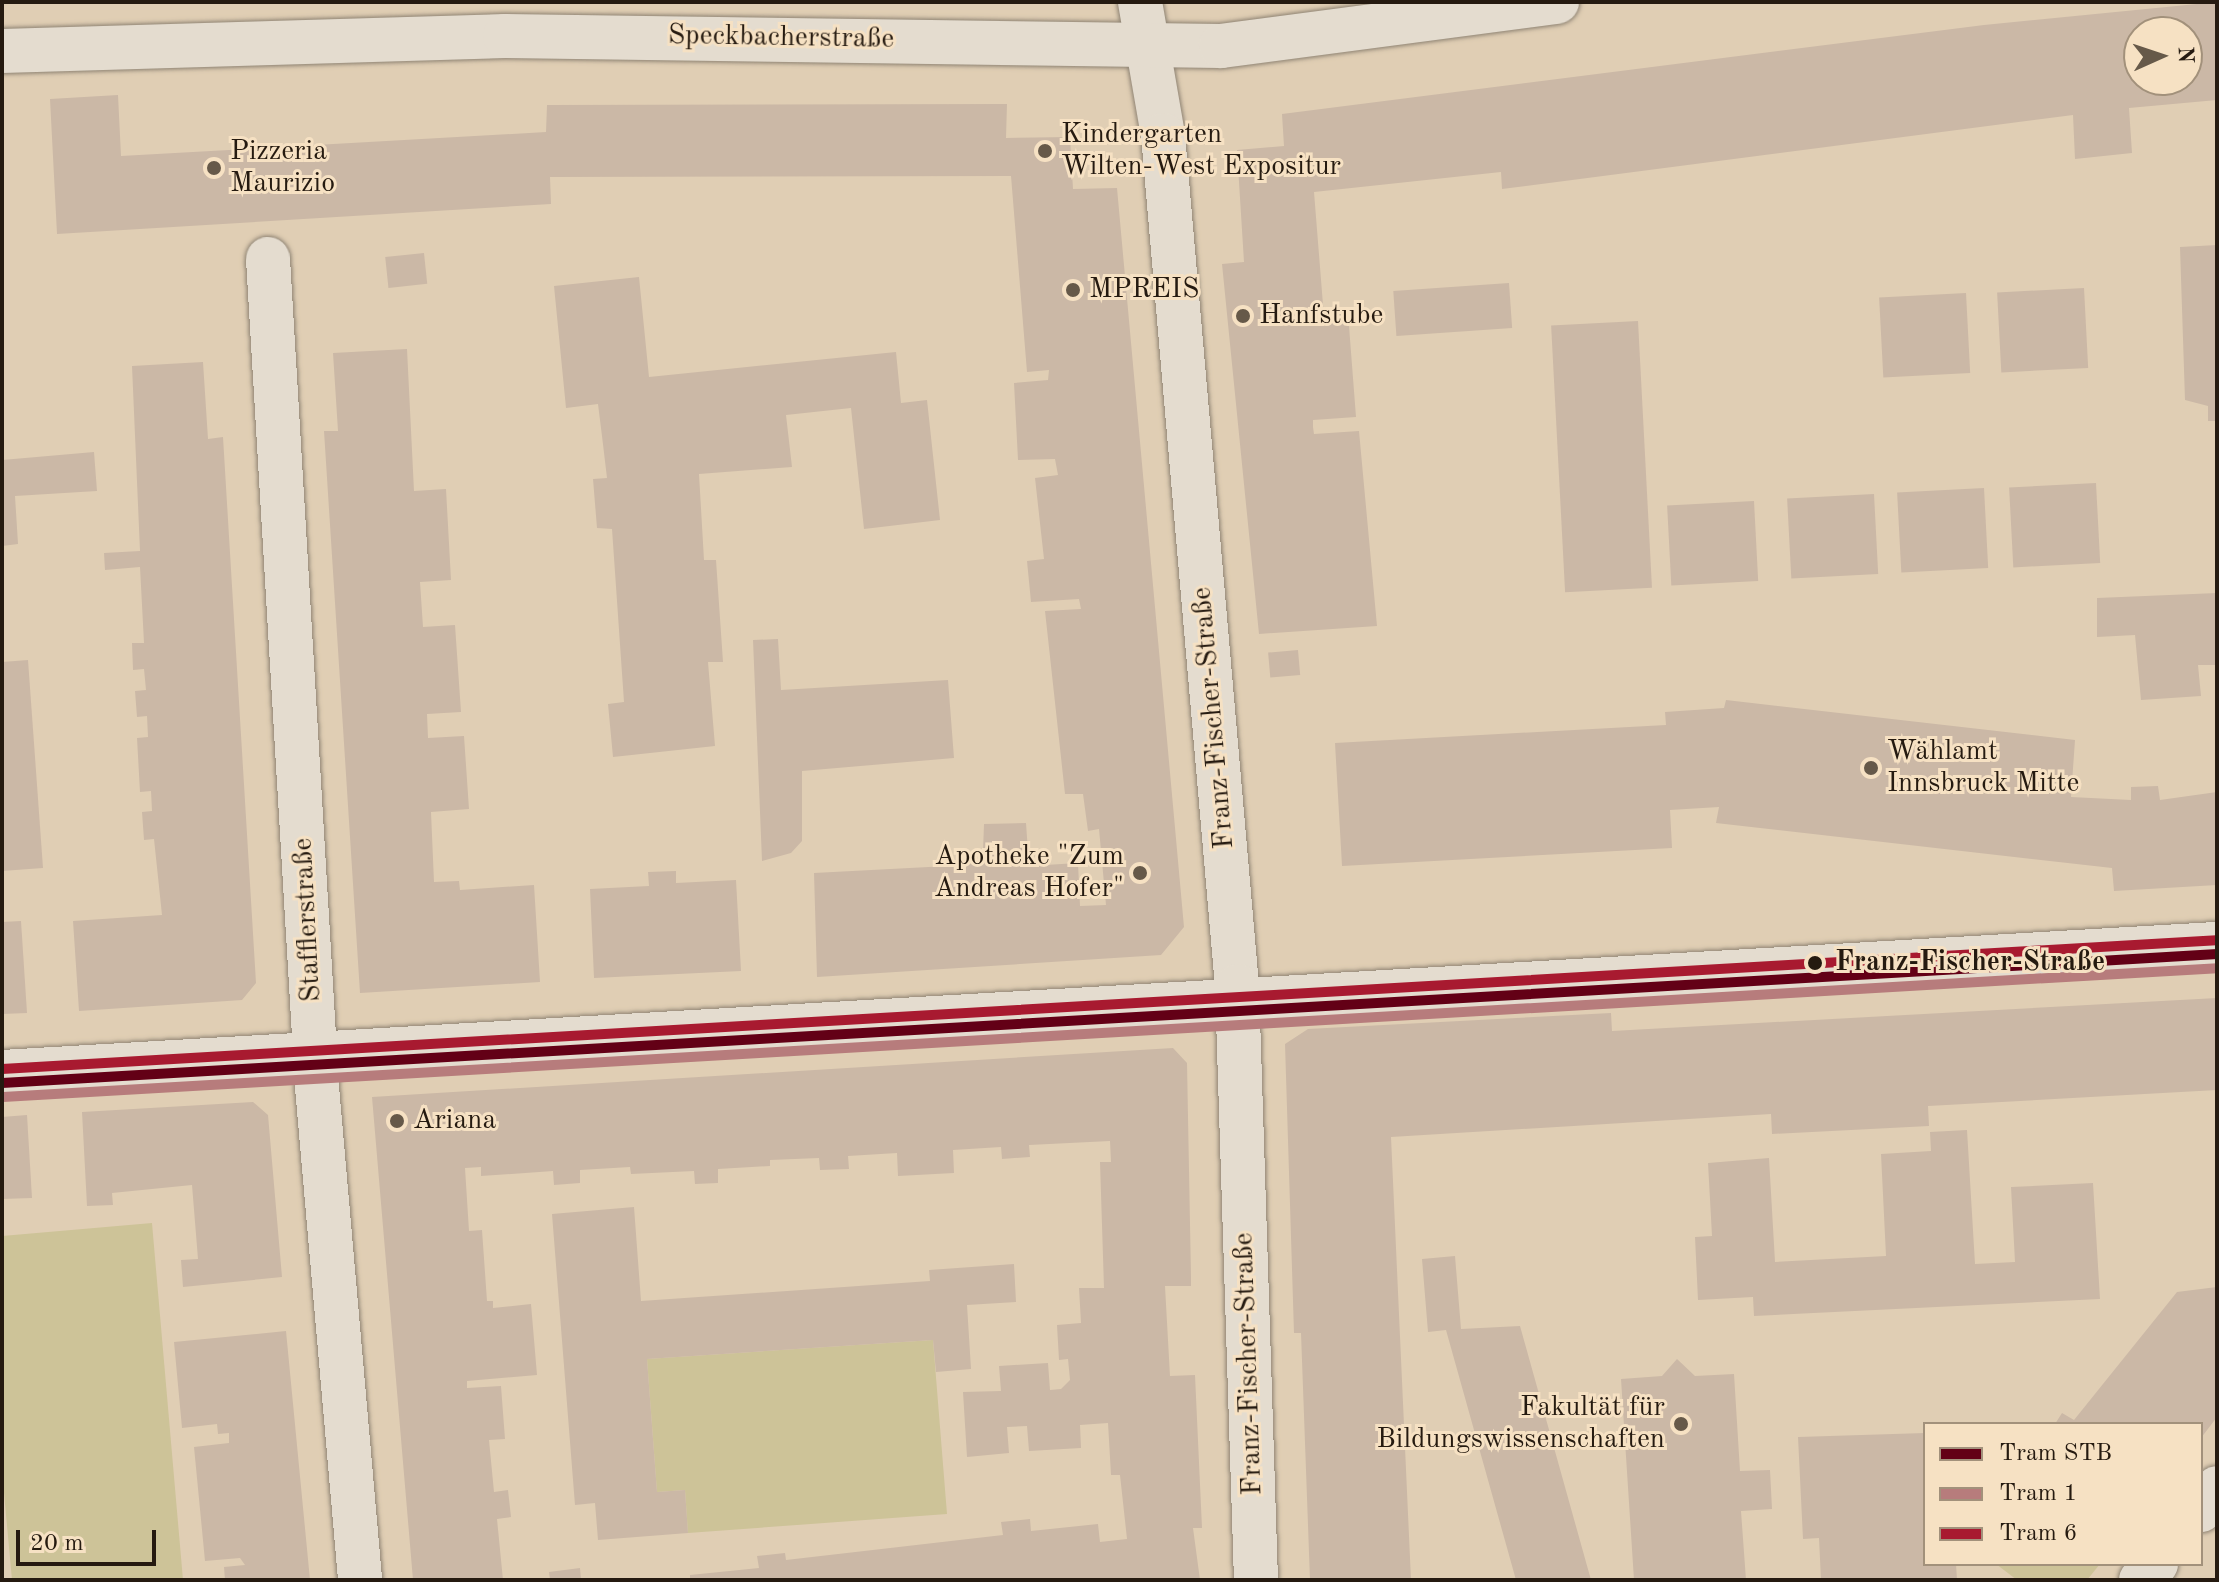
<!DOCTYPE html>
<meta charset="utf-8">
<style>
body{margin:0}
#map{position:relative;width:2219px;height:1582px;overflow:hidden;background:#e0ceb4;font-family:"Old Standard TT",serif}
div>[style]{position:absolute}
.green>*{inset:0;background:#cdc398}
.building>*{inset:0;background:#cbb8a6;transform-origin:0 0}
.roads{filter:drop-shadow(0 0 2px #8f8474) drop-shadow(0 0 2px #8f8474)}
.street>*{height:44px;margin:-22px;padding:0 22px;transform-origin:22px;border-radius:22px;background:#e4dccf}
.secondary>*{height:44px;margin:-22px;padding:0 22px;transform-origin:22px;border-radius:22px;background:#e4dccf}
.tram-1>*{height:10px;margin:-5px;padding:0 5px;transform-origin:5px;border-radius:5px;background:#630016}
.tram-2>*{height:10px;margin:-5px;padding:0 5px;transform-origin:5px;border-radius:5px;background:#b77c7c}
.tram-3>*{height:10px;margin:-5px;padding:0 5px;transform-origin:5px;border-radius:5px;background:#a81a30}
.dots>*{width:22px;height:22px;translate:-50% -50%;box-sizing:border-box;border:4px solid #f6e1c3;border-radius:50%}
span{translate:-50% -50%;white-space:nowrap;text-align:center;line-height:1.15;-webkit-text-stroke:6px #f6e1c3;paint-order:stroke}
.street-label{font-size:28px;color:#251a10}
.poi-label{font-size:28px;color:#251a10}
.left{translate:0 -50%;text-align:left}
.right{translate:-100% -50%;text-align:right}
.stop-label{font-size:28px;color:#251a10;font-weight:700}
.frame{position:absolute;inset:0;border:4px solid #251a10;pointer-events:none}
.legend{position:absolute;left:1923px;top:1422px;width:280px;height:144px;box-sizing:border-box;background:#f6e1c3;border:2px solid #a2917b;margin:0;padding:10px 14px;list-style:none;font-size:24px;color:#251a10}
.legend li{display:flex;align-items:center;gap:16px;height:40px}
.legend b{width:40px;border:2px solid #a2917b}
.north{position:absolute;left:2123px;top:16px;width:80px;height:80px;box-sizing:border-box;background:#f6e1c3;border:2px solid #a2917b;border-radius:50%;rotate:87deg;font-size:22px;font-weight:700;line-height:32px;text-align:center;color:#251a10}
.north::after{content:'';display:block;margin:auto;width:28px;height:36px;background:#665949;clip-path:polygon(50% 0,100% 100%,50% 72%,0 100%)}
.scale{position:absolute;left:16px;top:1530px;width:140px;height:36px;box-sizing:border-box;border:4px solid #251a10;border-top:0;padding-left:10px;font-size:24px;line-height:28px;white-space:nowrap;color:#251a10;-webkit-text-stroke:6px #f6e1c3;paint-order:stroke}
</style>
<div id="map">
<div class="green">
<i style="clip-path:polygon(152px 1223px,183px 1580px,12px 1580px,2px 1471px,2px 1236px)"></i>
<i style="clip-path:polygon(933px 1340px,947px 1514px,688px 1533px,685px 1490px,657px 1492px,647px 1359px)"></i>
<i style="clip-path:polygon(1996px 1564px,2100px 1564px,2087px 1580px,2017px 1580px)"></i>
</div>
<div class="building">
<i style="clip-path:polygon(evenodd,2217px 2px,2217px 100px,2129px 108px,2132px 153px,2075px 159px,2073px 115px,1502px 189px,1501px 172px,1314px 192px,1324px 317px,1348px 313px,1356px 417px,1313px 420px,1313px 427px,1314px 434px,1359px 431px,1377px 626px,1259px 634px,1222px 264px,1244px 262px,1237px 150px,1284px 146px,1282px 114px,1984px 25px,2217px 2px,2139px 32px,2187px 32px,2187px 80px,2139px 80px,2139px 32px)"></i>
<i style="clip-path:polygon(118px 95px,121px 156px,546px 132px,547px 105px,1007px 104px,1006px 138px,1070px 137px,1073px 189px,1117px 188px,1184px 927px,1161px 955px,817px 977px,814px 873px,967px 865px,964px 855px,983px 851px,984px 824px,1026px 823px,1029px 866px,1078px 863px,1080px 906px,1106px 905px,1099px 829px,1088px 831px,1083px 794px,1065px 794px,1045px 611px,1081px 609px,1079px 599px,1031px 602px,1027px 561px,1044px 559px,1035px 478px,1058px 475px,1055px 459px,1018px 460px,1014px 383px,1048px 380px,1049px 370px,1027px 372px,1011px 176px,550px 177px,551px 204px,57px 234px,50px 99px)"></i>
<i style="clip-path:polygon(2217px 245px,2217px 421px,2208px 421px,2208px 406px,2185px 400px,2180px 247px)"></i>
<i style="left:424px;top:253px;width:31px;height:39px;rotate:84deg"></i>
<i style="clip-path:polygon(639px 277px,649px 377px,896px 352px,901px 403px,927px 400px,940px 520px,864px 529px,851px 408px,786px 415px,792px 467px,699px 474px,704px 560px,716px 560px,723px 662px,708px 662px,715px 746px,613px 757px,608px 704px,624px 702px,612px 529px,597px 528px,593px 479px,607px 478px,602px 436px,598px 404px,566px 408px,554px 286px)"></i>
<i style="left:1509px;top:283px;width:45px;height:116px;rotate:86deg"></i>
<i style="left:2084px;top:288px;width:80px;height:87px;rotate:87deg"></i>
<i style="left:1966px;top:293px;width:80px;height:87px;rotate:87deg"></i>
<i style="left:1638px;top:321px;width:267px;height:87px;rotate:87deg"></i>
<i style="clip-path:polygon(407px 349px,414px 491px,446px 489px,451px 580px,420px 582px,423px 627px,455px 625px,461px 712px,427px 714px,428px 738px,464px 736px,469px 809px,431px 812px,434px 882px,459px 881px,460px 890px,534px 885px,540px 982px,360px 993px,324px 431px,338px 431px,333px 353px)"></i>
<i style="clip-path:polygon(203px 362px,208px 439px,223px 437px,256px 983px,242px 1000px,79px 1011px,73px 921px,162px 915px,154px 839px,144px 840px,142px 812px,152px 811px,151px 791px,140px 792px,137px 738px,148px 737px,147px 716px,137px 717px,135px 691px,146px 690px,144px 669px,133px 670px,132px 643px,144px 643px,140px 567px,105px 570px,104px 553px,140px 551px,132px 366px)"></i>
<i style="clip-path:polygon(94px 452px,97px 491px,15px 496px,18px 544px,2px 546px,2px 460px)"></i>
<i style="left:2096px;top:483px;width:80px;height:87px;rotate:87deg"></i>
<i style="left:1984px;top:488px;width:80px;height:87px;rotate:87deg"></i>
<i style="left:1874px;top:494px;width:80px;height:87px;rotate:87deg"></i>
<i style="left:1754px;top:501px;width:80px;height:87px;rotate:87deg"></i>
<i style="clip-path:polygon(2217px 593px,2217px 665px,2198px 665px,2201px 696px,2141px 700px,2135px 635px,2097px 637px,2097px 598px)"></i>
<i style="clip-path:polygon(778px 639px,781px 690px,948px 680px,954px 758px,802px 771px,802px 841px,791px 853px,762px 861px,753px 640px)"></i>
<i style="left:1298px;top:650px;width:25px;height:30px;rotate:85deg"></i>
<i style="clip-path:polygon(28px 660px,43px 868px,2px 871px,2px 662px)"></i>
<i style="clip-path:polygon(1726px 700px,2075px 740px,2071px 797px,2131px 800px,2131px 787px,2158px 786px,2160px 800px,2217px 792px,2217px 885px,2114px 891px,2112px 868px,1716px 823px,1719px 807px,1670px 810px,1672px 848px,1342px 866px,1335px 743px,1666px 725px,1665px 712px,1724px 708px)"></i>
<i style="clip-path:polygon(676px 871px,676px 883px,736px 880px,741px 971px,594px 978px,590px 889px,649px 886px,648px 872px)"></i>
<i style="clip-path:polygon(21px 921px,27px 1013px,2px 1014px,2px 922px)"></i>
<i style="clip-path:polygon(2217px 998px,2217px 1090px,1928px 1106px,1929px 1126px,1772px 1134px,1771px 1114px,1391px 1137px,1411px 1580px,1310px 1580px,1301px 1333px,1294px 1333px,1285px 1044px,1308px 1029px,1611px 1013px,1612px 1031px)"></i>
<i style="clip-path:polygon(1173px 1048px,1187px 1063px,1191px 1277px,1191px 1286px,1165px 1286px,1170px 1376px,1195px 1375px,1202px 1528px,1193px 1528px,1200px 1580px,690px 1580px,690px 1575px,759px 1568px,757px 1556px,785px 1553px,786px 1560px,1003px 1535px,1001px 1522px,1030px 1519px,1031px 1531px,1098px 1524px,1100px 1542px,1127px 1539px,1120px 1475px,1111px 1475px,1108px 1423px,1080px 1425px,1081px 1448px,1029px 1451px,1027px 1426px,1007px 1427px,1009px 1453px,967px 1457px,963px 1392px,1001px 1391px,999px 1366px,1048px 1363px,1050px 1390px,1061px 1389px,1070px 1380px,1068px 1359px,1059px 1360px,1057px 1325px,1081px 1323px,1079px 1288px,1104px 1288px,1100px 1162px,1111px 1162px,1110px 1141px,1029px 1145px,1030px 1157px,1002px 1159px,1001px 1147px,953px 1150px,954px 1173px,898px 1176px,897px 1153px,848px 1156px,849px 1169px,820px 1170px,819px 1158px,770px 1160px,770px 1166px,718px 1169px,718px 1183px,695px 1184px,694px 1171px,631px 1174px,630px 1167px,580px 1170px,580px 1183px,554px 1185px,553px 1171px,481px 1176px,481px 1167px,465px 1168px,469px 1231px,482px 1230px,487px 1301px,493px 1301px,493px 1308px,531px 1304px,537px 1375px,467px 1381px,467px 1388px,501px 1386px,505px 1439px,489px 1440px,494px 1492px,508px 1490px,511px 1517px,497px 1519px,503px 1580px,413px 1580px,372px 1097px)"></i>
<i style="clip-path:polygon(253px 1102px,268px 1115px,282px 1277px,183px 1287px,181px 1260px,198px 1259px,192px 1185px,112px 1193px,113px 1205px,87px 1206px,82px 1112px)"></i>
<i style="clip-path:polygon(27px 1115px,32px 1198px,2px 1199px,2px 1117px)"></i>
<i style="clip-path:polygon(1967px 1130px,1975px 1264px,2015px 1262px,2011px 1187px,2093px 1183px,2100px 1299px,1754px 1316px,1753px 1297px,1698px 1300px,1695px 1237px,1712px 1236px,1708px 1163px,1769px 1158px,1775px 1262px,1886px 1256px,1881px 1154px,1931px 1151px,1930px 1132px)"></i>
<i style="clip-path:polygon(634px 1207px,641px 1301px,930px 1281px,929px 1270px,1014px 1264px,1016px 1302px,967px 1305px,971px 1369px,936px 1372px,933px 1340px,647px 1359px,657px 1492px,685px 1490px,688px 1533px,598px 1540px,595px 1503px,575px 1505px,552px 1214px)"></i>
<i style="clip-path:polygon(1455px 1256px,1461px 1329px,1520px 1326px,1591px 1580px,1516px 1580px,1446px 1330px,1428px 1332px,1422px 1259px)"></i>
<i style="clip-path:polygon(2217px 1287px,2217px 1417px,2201px 1438px,2201px 1424px,2055px 1424px,2062px 1413px,2074px 1420px,2177px 1292px)"></i>
<i style="clip-path:polygon(286px 1331px,310px 1580px,225px 1580px,224px 1567px,245px 1565px,240px 1558px,205px 1561px,194px 1447px,229px 1443px,229px 1433px,218px 1434px,217px 1424px,182px 1428px,174px 1342px)"></i>
<i style="clip-path:polygon(1677px 1359px,1695px 1376px,1734px 1374px,1740px 1471px,1770px 1470px,1772px 1509px,1741px 1511px,1746px 1580px,1634px 1580px,1621px 1379px,1662px 1376px)"></i>
<i style="clip-path:polygon(1925px 1433px,1925px 1564px,1956px 1564px,1957px 1580px,1821px 1580px,1819px 1538px,1803px 1539px,1798px 1437px)"></i>
<i style="clip-path:polygon(580px 1568px,581px 1580px,550px 1580px,549px 1572px)"></i>
</div>
<div class="roads">
<div class="street">
<i style="left:1140px;top:2px;width:135px;rotate:80.2deg"></i>
<i style="left:1163px;top:135px;width:854px;rotate:85.03deg"></i>
<i style="left:1237px;top:986px;width:594px;rotate:88.17deg"></i>
<i style="left:2px;top:51px;width:503px;rotate:-1.71deg"></i>
<i style="left:505px;top:36px;width:716px;rotate:0.8deg"></i>
<i style="left:1221px;top:46px;width:339px;rotate:-7.5deg"></i>
<i style="left:268px;top:259px;width:829px;rotate:86.61deg"></i>
<i style="left:317px;top:1087px;width:495px;rotate:85deg"></i>
<i style="left:2201px;top:1510px;width:27px;rotate:-54deg"></i>
<i style="left:2141px;top:1580px;width:22px;rotate:-47deg"></i>
</div>
<div class="secondary">
<i style="left:2px;top:1072px;width:2219px;rotate:-3.31deg"></i>
</div>
</div>
<div class="tram-1">
<i style="left:2px;top:1083px;width:2219px;rotate:-3.33deg"></i>
</div>
<div class="tram-2">
<i style="left:3px;top:1097px;width:2218px;rotate:-3.33deg"></i>
</div>
<div class="tram-3">
<i style="left:2px;top:1069px;width:2218px;rotate:-3.33deg"></i>
</div>
<div class="dots">
<i style="left:1045px;top:151px;background:#665949"></i>
<i style="left:214px;top:168px;background:#665949"></i>
<i style="left:1073px;top:290px;background:#665949"></i>
<i style="left:1243px;top:316px;background:#665949"></i>
<i style="left:1871px;top:768px;background:#665949"></i>
<i style="left:1140px;top:873px;background:#665949"></i>
<i style="left:1815px;top:963px;background:#251a10"></i>
<i style="left:397px;top:1121px;background:#665949"></i>
<i style="left:1681px;top:1424px;background:#665949"></i>
</div>
<div class="street-label">
<span style="left:781px;top:38px;rotate:1deg">Speckbacherstraße</span>
<span style="left:1214px;top:718px;rotate:-95deg">Franz-Fischer-Straße</span>
<span style="left:308px;top:920px;rotate:-93deg">Stafflerstraße</span>
<span style="left:1249px;top:1364px;rotate:-92deg">Franz-Fischer-Straße</span>
</div>
<div class="poi-label">
<span class="left" style="left:1061px;top:151px">Kindergarten<br>Wilten-West Expositur</span>
<span class="left" style="left:230px;top:168px">Pizzeria<br>Maurizio</span>
<span class="left" style="left:1089px;top:290px">MPREIS</span>
<span class="left" style="left:1259px;top:316px">Hanfstube</span>
<span class="left" style="left:1887px;top:768px">Wählamt<br>Innsbruck Mitte</span>
<span class="right" style="left:1124px;top:873px">Apotheke "Zum<br>Andreas Hofer"</span>
<span class="left" style="left:413px;top:1121px">Ariana</span>
<span class="right" style="left:1665px;top:1424px">Fakultät für<br>Bildungswissenschaften</span>
</div>
<div class="stop-label">
<span class="left" style="left:1835px;top:963px">Franz-Fischer-Straße</span>
</div>
<div class="frame"></div>
<ul class="legend">
<li><b style="height:10px;background:#630016"></b>Tram STB</li>
<li><b style="height:10px;background:#b77c7c"></b>Tram 1</li>
<li><b style="height:10px;background:#a81a30"></b>Tram 6</li>
</ul>
<div class="north">N</div>
<div class="scale">20 m</div>
</div>
